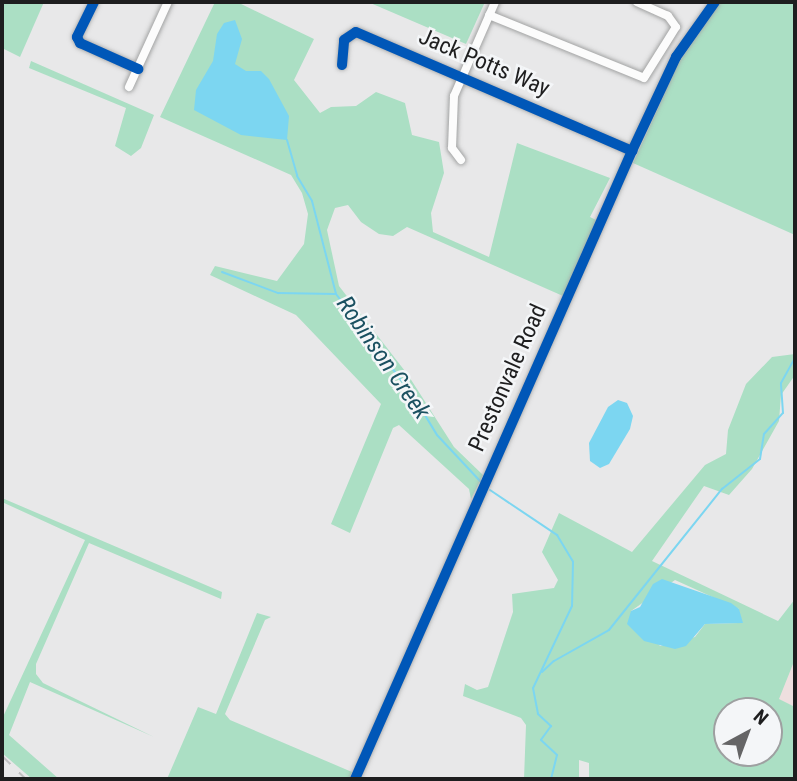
<!DOCTYPE html>
<style>
body{margin:0}
#map{position:relative;width:797px;height:781px;overflow:hidden;background:#e8e8e9;font-family:"Roboto Condensed",sans-serif}
div>[style]{position:absolute}
.industrial>*{inset:0;background:#eedfdf}
.green>*{inset:0;background:#abdfc4}
.water>*{inset:0;background:#7cd6f1}
.stream>*{height:2px;margin:-1px;padding:0 1px;transform-origin:1px;border-radius:1px;background:#7cd6f1}
.roads{filter:drop-shadow(0 0 2px #a2a3a3) drop-shadow(0 0 2px #a2a3a3)}
.minor>*{height:8px;margin:-4px;padding:0 4px;transform-origin:4px;border-radius:4px;background:#fcfcfc}
.rail>*{height:2px;margin-top:-1px;transform-origin:0;background:repeating-linear-gradient(90deg,#c0c0c1 0 12px,transparent 0 24px)}
.cycleway>*{height:10px;margin:-5px;padding:0 5px;transform-origin:5px;border-radius:5px;background:#0057b8}
span{translate:-50% -50%;white-space:nowrap;text-align:center;line-height:1.15;-webkit-text-stroke:5px #f4f6f8;paint-order:stroke}
.street-label{font-size:23px;color:#1e1e1f}
.water-label{font-size:24px;color:#1a5060;font-style:italic}
.frame{position:absolute;inset:0;border:4px solid #1e1e1f;pointer-events:none}
.north{position:absolute;left:713px;top:697px;width:70px;height:70px;box-sizing:border-box;background:#f4f6f8;border:2px solid #9ea0a1;border-radius:50%;rotate:41deg;font-size:19px;font-weight:700;line-height:28px;text-align:center;color:#1e1e1f}
.north::after{content:'';display:block;margin:auto;width:24px;height:32px;background:#656566;clip-path:polygon(50% 0,100% 100%,50% 72%,0 100%)}
</style>
<div id="map">
<div class="industrial">
<i style="clip-path:polygon(795px 659px,795px 707px,778px 699px)"></i>
</div>
<div class="green">
<i style="clip-path:polygon(2px 2px,44px 2px,20px 57px,2px 48px)"></i>
<i style="clip-path:polygon(215px 2px,237px 2px,314px 39px,294px 80px,320px 113px,331px 107px,356px 106px,376px 92px,405px 103px,412px 135px,439px 142px,444px 173px,431px 213px,433px 232px,489px 257px,517px 143px,610px 178px,590px 217px,596px 220px,563px 296px,407px 227px,393px 236px,379px 234px,361px 222px,348px 205px,335px 208px,327px 230px,339px 286px,408px 375px,454px 447px,483px 475px,471px 499px,469px 489px,399px 425px,393px 428px,350px 533px,331px 524px,381px 404px,296px 315px,210px 275px,215px 266px,277px 281px,304px 244px,308px 214px,302px 193px,291px 175px,160px 117px)"></i>
<i style="clip-path:polygon(368px 2px,485px 2px,466px 44px)"></i>
<i style="clip-path:polygon(721px 2px,795px 2px,795px 235px,633px 163px,679px 62px)"></i>
<i style="clip-path:polygon(31px 61px,154px 115px,141px 148px,131px 156px,115px 146px,126px 108px,29px 68px)"></i>
<i style="clip-path:polygon(evenodd,795px 354px,795px 375px,781px 395px,779px 421px,752px 469px,729px 495px,704px 486px,652px 561px,778px 621px,795px 599px,795px 659px,779px 699px,795px 707px,795px 779px,589px 779px,589px 763px,579px 760px,579px 779px,524px 779px,526px 725px,521px 718px,463px 696px,465px 684px,477px 690px,488px 687px,513px 612px,512px 594px,554px 588px,558px 580px,542px 552px,559px 513px,632px 552px,705px 465px,726px 454px,728px 430px,746px 384px,772px 357px,795px 354px,675px 580px,739px 609px,739px 623px,705px 624px,695px 637px,660px 646px,631px 611px,675px 580px,795px 354px,727px 711px,769px 711px,769px 753px,727px 753px,727px 711px)"></i>
<i style="clip-path:polygon(2px 498px,222px 592px,221px 599px,89px 543px,36px 664px,36px 674px,43px 683px,154px 737px,30px 682px,9px 735px,59px 779px,32px 779px,2px 753px,2px 719px,85px 540px,2px 502px)"></i>
<i style="clip-path:polygon(257px 613px,271px 617px,265px 620px,225px 714px,230px 720px,352px 772px,349px 779px,167px 779px,198px 707px,216px 714px)"></i>
</div>
<div class="water">
<i style="clip-path:polygon(235px 20px,242px 39px,235px 64px,246px 71px,261px 71px,269px 79px,289px 116px,287px 140px,241px 135px,194px 110px,196px 90px,213px 61px,217px 34px,224px 23px)"></i>
<i style="clip-path:polygon(618px 400px,627px 403px,633px 416px,630px 429px,609px 464px,600px 468px,590px 461px,589px 443px,608px 407px)"></i>
<i style="clip-path:polygon(662px 579px,731px 603px,739px 609px,743px 623px,705px 624px,686px 646px,675px 649px,644px 641px,627px 624px,631px 611px,640px 607px,653px 584px)"></i>
</div>
<div class="stream">
<i style="left:287px;top:140px;width:37px;rotate:74deg"></i>
<i style="left:297px;top:176px;width:29px;rotate:59deg"></i>
<i style="left:312px;top:201px;width:96px;rotate:75.5deg"></i>
<i style="left:336px;top:294px;width:129px;rotate:52.9deg"></i>
<i style="left:414px;top:397px;width:44px;rotate:58.8deg"></i>
<i style="left:437px;top:435px;width:64px;rotate:46.9deg"></i>
<i style="left:222px;top:272px;width:60px;rotate:20.6deg"></i>
<i style="left:278px;top:293px;width:57px;rotate:1deg"></i>
<i style="left:490px;top:490px;width:81px;rotate:33.9deg"></i>
<i style="left:557px;top:535px;width:31px;rotate:59deg"></i>
<i style="left:573px;top:562px;width:44px;rotate:91.3deg"></i>
<i style="left:572px;top:606px;width:91px;rotate:115.4deg"></i>
<i style="left:533px;top:688px;width:26px;rotate:79deg"></i>
<i style="left:538px;top:714px;width:18px;rotate:43deg"></i>
<i style="left:551px;top:726px;width:17px;rotate:126deg"></i>
<i style="left:541px;top:740px;width:22px;rotate:43deg"></i>
<i style="left:557px;top:755px;width:25px;rotate:104deg"></i>
<i style="left:542px;top:672px;width:16px;rotate:-43deg"></i>
<i style="left:554px;top:661px;width:63px;rotate:-29.4deg"></i>
<i style="left:609px;top:630px;width:181px;rotate:-51.3deg"></i>
<i style="left:722px;top:489px;width:48px;rotate:-38.3deg"></i>
<i style="left:760px;top:459px;width:25px;rotate:-81deg"></i>
<i style="left:764px;top:434px;width:28px;rotate:-48deg"></i>
<i style="left:783px;top:413px;width:30px;rotate:-94deg"></i>
<i style="left:781px;top:383px;width:29px;rotate:-61deg"></i>
</div>
<div class="roads">
<div class="minor">
<i style="left:94px;top:2px;width:39px;rotate:116deg"></i>
<i style="left:77px;top:37px;width:7px;rotate:63deg"></i>
<i style="left:80px;top:43px;width:64px;rotate:24.1deg"></i>
<i style="left:489px;top:15px;width:167px;rotate:22.1deg"></i>
<i style="left:644px;top:78px;width:60px;rotate:-57.9deg"></i>
<i style="left:676px;top:27px;width:14px;rotate:-126deg"></i>
<i style="left:668px;top:16px;width:34px;rotate:-156deg"></i>
<i style="left:342px;top:65px;width:25px;rotate:-85deg"></i>
<i style="left:344px;top:40px;width:14px;rotate:-34deg"></i>
<i style="left:356px;top:32px;width:301px;rotate:23.3deg"></i>
<i style="left:129px;top:87px;width:94px;rotate:-65.4deg"></i>
<i style="left:461px;top:160px;width:15px;rotate:-127deg"></i>
<i style="left:452px;top:148px;width:52px;rotate:-87.8deg"></i>
<i style="left:454px;top:96px;width:103px;rotate:-66.4deg"></i>
<i style="left:355px;top:779px;width:686px;rotate:-66.2deg"></i>
<i style="left:632px;top:151px;width:104px;rotate:-64.9deg"></i>
<i style="left:676px;top:57px;width:67px;rotate:-54.7deg"></i>
</div>
</div>
<div class="rail">
<i style="left:2px;top:756px;width:33px;rotate:44deg"></i>
</div>
<div class="cycleway">
<i style="left:94px;top:2px;width:39px;rotate:116deg"></i>
<i style="left:77px;top:37px;width:7px;rotate:63deg"></i>
<i style="left:80px;top:43px;width:64px;rotate:24.1deg"></i>
<i style="left:342px;top:65px;width:25px;rotate:-85deg"></i>
<i style="left:344px;top:40px;width:14px;rotate:-34deg"></i>
<i style="left:356px;top:32px;width:301px;rotate:23.3deg"></i>
<i style="left:355px;top:779px;width:686px;rotate:-66.2deg"></i>
<i style="left:632px;top:151px;width:104px;rotate:-64.9deg"></i>
<i style="left:676px;top:57px;width:67px;rotate:-54.7deg"></i>
</div>
<div class="street-label">
<span style="left:484px;top:63px;rotate:23deg">Jack Potts Way</span>
<span style="left:508px;top:378px;rotate:-66deg">Prestonvale Road</span>
</div>
<div class="water-label">
<span style="left:383px;top:358px;rotate:55deg">Robinson Creek</span>
</div>
<div class="frame"></div>
<div class="north">N</div>
</div>
